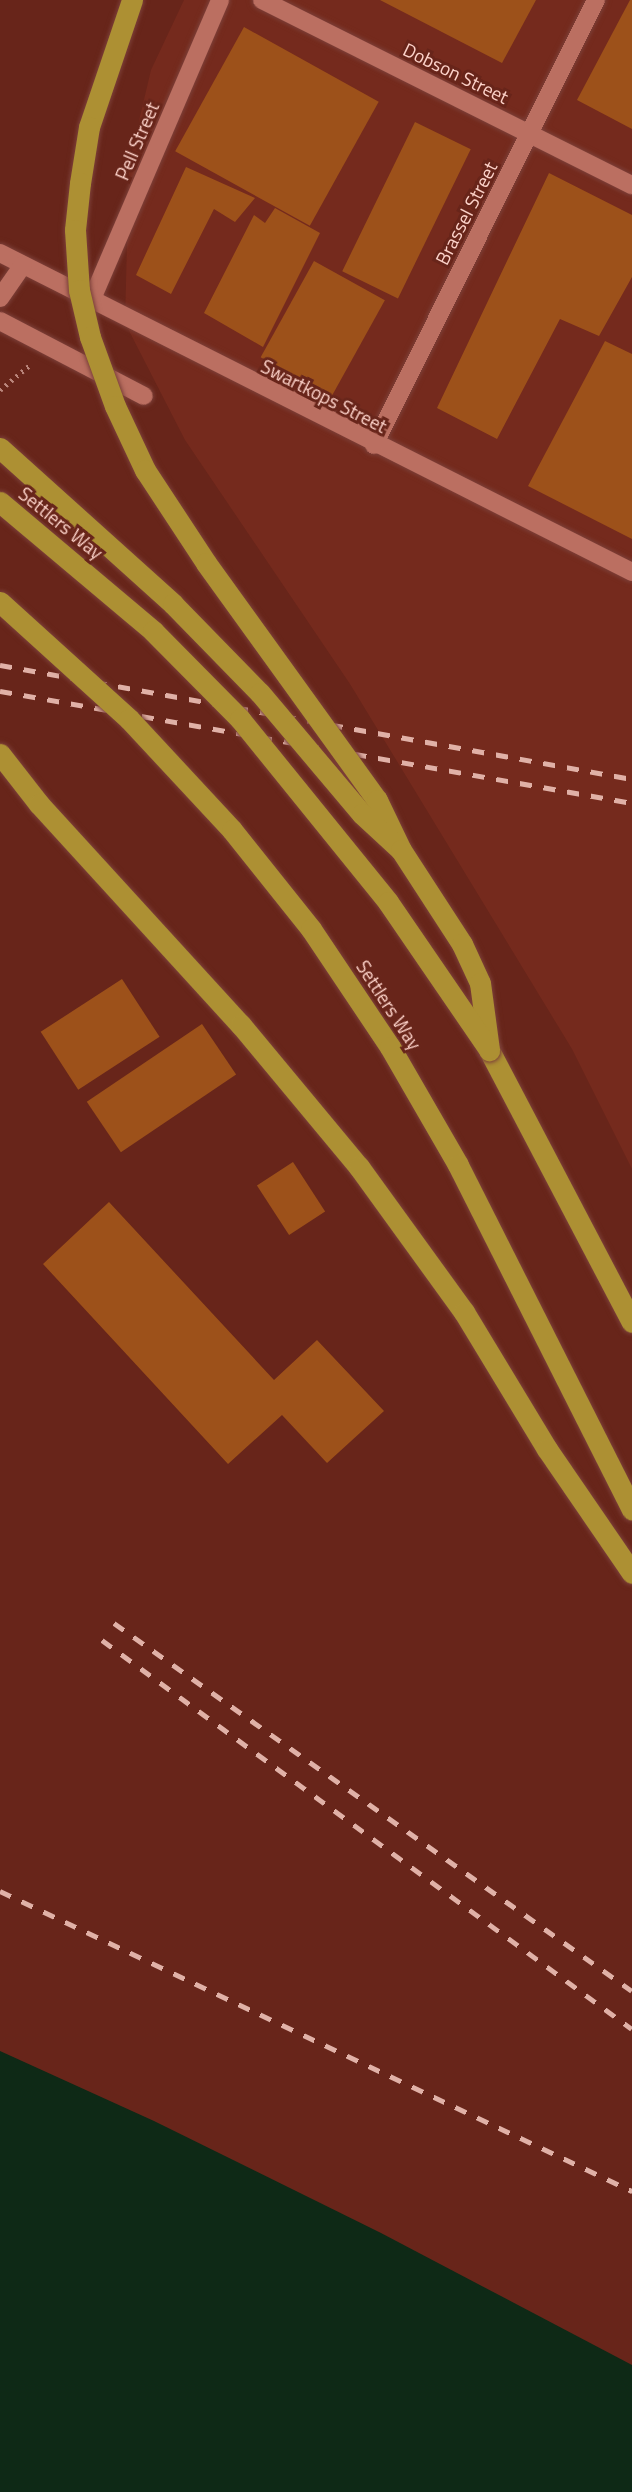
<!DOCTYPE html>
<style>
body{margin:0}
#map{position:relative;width:632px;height:2492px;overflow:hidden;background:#68251a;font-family:"Titillium Web",sans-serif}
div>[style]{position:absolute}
.built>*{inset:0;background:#752a1d}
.water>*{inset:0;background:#0e2916}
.building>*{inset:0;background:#9d511a;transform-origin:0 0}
.path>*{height:4.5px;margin-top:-2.25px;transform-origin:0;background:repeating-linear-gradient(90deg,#ba857b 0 2px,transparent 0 7px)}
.roads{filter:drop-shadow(0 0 2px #7c4039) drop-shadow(0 0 2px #7c4039)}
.minor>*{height:18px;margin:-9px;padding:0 9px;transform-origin:9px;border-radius:9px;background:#bb6f61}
.highway>*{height:21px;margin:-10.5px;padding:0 10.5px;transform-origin:10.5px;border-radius:10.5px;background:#ad9033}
.rail>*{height:5px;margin-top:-2.5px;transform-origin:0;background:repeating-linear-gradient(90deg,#e0b1a7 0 12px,transparent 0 24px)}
.bridges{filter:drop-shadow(0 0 2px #7c4039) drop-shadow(0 0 2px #7c4039)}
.highway-bridge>*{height:21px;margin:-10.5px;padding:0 10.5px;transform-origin:10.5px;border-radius:10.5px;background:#ad9033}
span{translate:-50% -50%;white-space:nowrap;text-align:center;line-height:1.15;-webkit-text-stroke:6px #68251a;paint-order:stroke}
.street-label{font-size:19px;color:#fdd3ca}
</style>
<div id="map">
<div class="built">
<i style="clip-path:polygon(184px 0,632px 0,632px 1169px,572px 1049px,350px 684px,185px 440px,125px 323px,129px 163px,151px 70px)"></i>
</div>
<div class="water">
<i style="clip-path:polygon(0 2051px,154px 2121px,381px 2233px,632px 2365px,632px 2492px,0 2492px)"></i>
</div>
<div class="building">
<i style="clip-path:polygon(380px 0,536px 0,502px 63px)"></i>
<i style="clip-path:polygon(630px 0,632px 0,632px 129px,577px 100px)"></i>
<i style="left:244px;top:27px;width:154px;height:142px;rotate:29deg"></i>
<i style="left:415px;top:122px;width:62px;height:166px;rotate:26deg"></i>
<i style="clip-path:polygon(186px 167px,255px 198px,235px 222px,214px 209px,171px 294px,136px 275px)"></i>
<i style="clip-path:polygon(549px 173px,632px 215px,632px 277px,599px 336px,560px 319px,497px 439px,437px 408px)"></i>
<i style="clip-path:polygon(275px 208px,320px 233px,263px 347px,204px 313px,254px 215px,265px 223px)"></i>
<i style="left:314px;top:261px;width:81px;height:110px;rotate:29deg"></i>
<i style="clip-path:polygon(605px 341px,632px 354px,632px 539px,528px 486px)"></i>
<i style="left:122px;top:979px;width:69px;height:97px;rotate:57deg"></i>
<i style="left:202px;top:1024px;width:61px;height:139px;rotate:56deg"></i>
<i style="left:293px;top:1162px;width:59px;height:43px;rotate:57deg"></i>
<i style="clip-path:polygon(109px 1202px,274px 1380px,317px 1340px,384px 1411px,327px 1463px,282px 1415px,228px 1464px,43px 1264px)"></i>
</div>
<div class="path">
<i style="left:0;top:390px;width:39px;rotate:-40deg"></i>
</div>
<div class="roads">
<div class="minor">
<i style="left:262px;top:0;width:414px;rotate:26.6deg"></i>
<i style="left:0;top:253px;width:708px;rotate:26.78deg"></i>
<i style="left:0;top:298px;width:40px;rotate:-55.1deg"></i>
<i style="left:92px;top:299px;width:325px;rotate:-66.8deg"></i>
<i style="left:0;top:321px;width:162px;rotate:27.5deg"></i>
<i style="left:374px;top:445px;width:497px;rotate:-63.5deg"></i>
</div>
<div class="highway">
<i style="left:0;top:754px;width:63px;rotate:52deg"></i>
<i style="left:39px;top:804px;width:299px;rotate:47.6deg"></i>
<i style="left:241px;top:1025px;width:185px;rotate:50.3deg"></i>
<i style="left:359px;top:1167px;width:179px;rotate:54.1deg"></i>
<i style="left:464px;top:1312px;width:160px;rotate:58.8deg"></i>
<i style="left:547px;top:1449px;width:150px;rotate:55.6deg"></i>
<i style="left:489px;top:1050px;width:307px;rotate:62.3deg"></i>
</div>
</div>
<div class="rail">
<i style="left:0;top:665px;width:642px;rotate:10.23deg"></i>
<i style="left:0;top:691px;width:642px;rotate:10.05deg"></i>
<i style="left:114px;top:1623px;width:635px;rotate:35.39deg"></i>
<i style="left:102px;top:1640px;width:657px;rotate:36.28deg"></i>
<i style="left:0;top:1891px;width:700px;rotate:25.39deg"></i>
</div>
<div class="bridges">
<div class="highway-bridge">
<i style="left:132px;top:0;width:134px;rotate:108.7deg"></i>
<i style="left:89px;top:127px;width:57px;rotate:99.1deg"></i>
<i style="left:80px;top:183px;width:47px;rotate:96.1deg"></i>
<i style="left:75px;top:230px;width:60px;rotate:86.2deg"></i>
<i style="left:79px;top:290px;width:48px;rotate:76.8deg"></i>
<i style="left:90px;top:337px;width:73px;rotate:70.1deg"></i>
<i style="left:115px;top:406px;width:71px;rotate:64.9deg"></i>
<i style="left:145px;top:470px;width:111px;rotate:56.7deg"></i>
<i style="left:206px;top:563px;width:292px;rotate:54.2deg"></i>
<i style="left:377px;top:800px;width:55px;rotate:64.4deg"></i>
<i style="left:0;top:448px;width:233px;rotate:42deg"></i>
<i style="left:173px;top:604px;width:124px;rotate:45.7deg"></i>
<i style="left:260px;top:693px;width:158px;rotate:49.9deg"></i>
<i style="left:362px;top:814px;width:53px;rotate:42.7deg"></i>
<i style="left:401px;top:850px;width:112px;rotate:57deg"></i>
<i style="left:462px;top:944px;width:43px;rotate:65.2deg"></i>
<i style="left:480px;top:983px;width:68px;rotate:82.3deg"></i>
<i style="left:0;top:502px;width:200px;rotate:40.1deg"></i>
<i style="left:153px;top:631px;width:124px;rotate:45.3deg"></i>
<i style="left:240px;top:719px;width:235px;rotate:51deg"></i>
<i style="left:388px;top:902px;width:177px;rotate:55.6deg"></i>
<i style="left:0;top:602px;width:174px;rotate:42.2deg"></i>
<i style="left:129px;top:719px;width:151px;rotate:47.1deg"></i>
<i style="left:232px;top:830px;width:127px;rotate:51.4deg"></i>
<i style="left:311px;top:929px;width:142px;rotate:56.2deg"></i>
<i style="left:390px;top:1047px;width:136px;rotate:60deg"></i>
<i style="left:458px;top:1165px;width:386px;rotate:63.2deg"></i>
</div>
</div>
<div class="street-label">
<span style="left:456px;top:73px;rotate:26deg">Dobson Street</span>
<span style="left:137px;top:141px;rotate:-67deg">Pell Street</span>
<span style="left:466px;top:213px;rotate:-63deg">Brassel Street</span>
<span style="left:324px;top:396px;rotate:27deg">Swartkops Street</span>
<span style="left:61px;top:523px;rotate:39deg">Settlers Way</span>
<span style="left:389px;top:1005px;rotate:57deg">Settlers Way</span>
</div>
</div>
